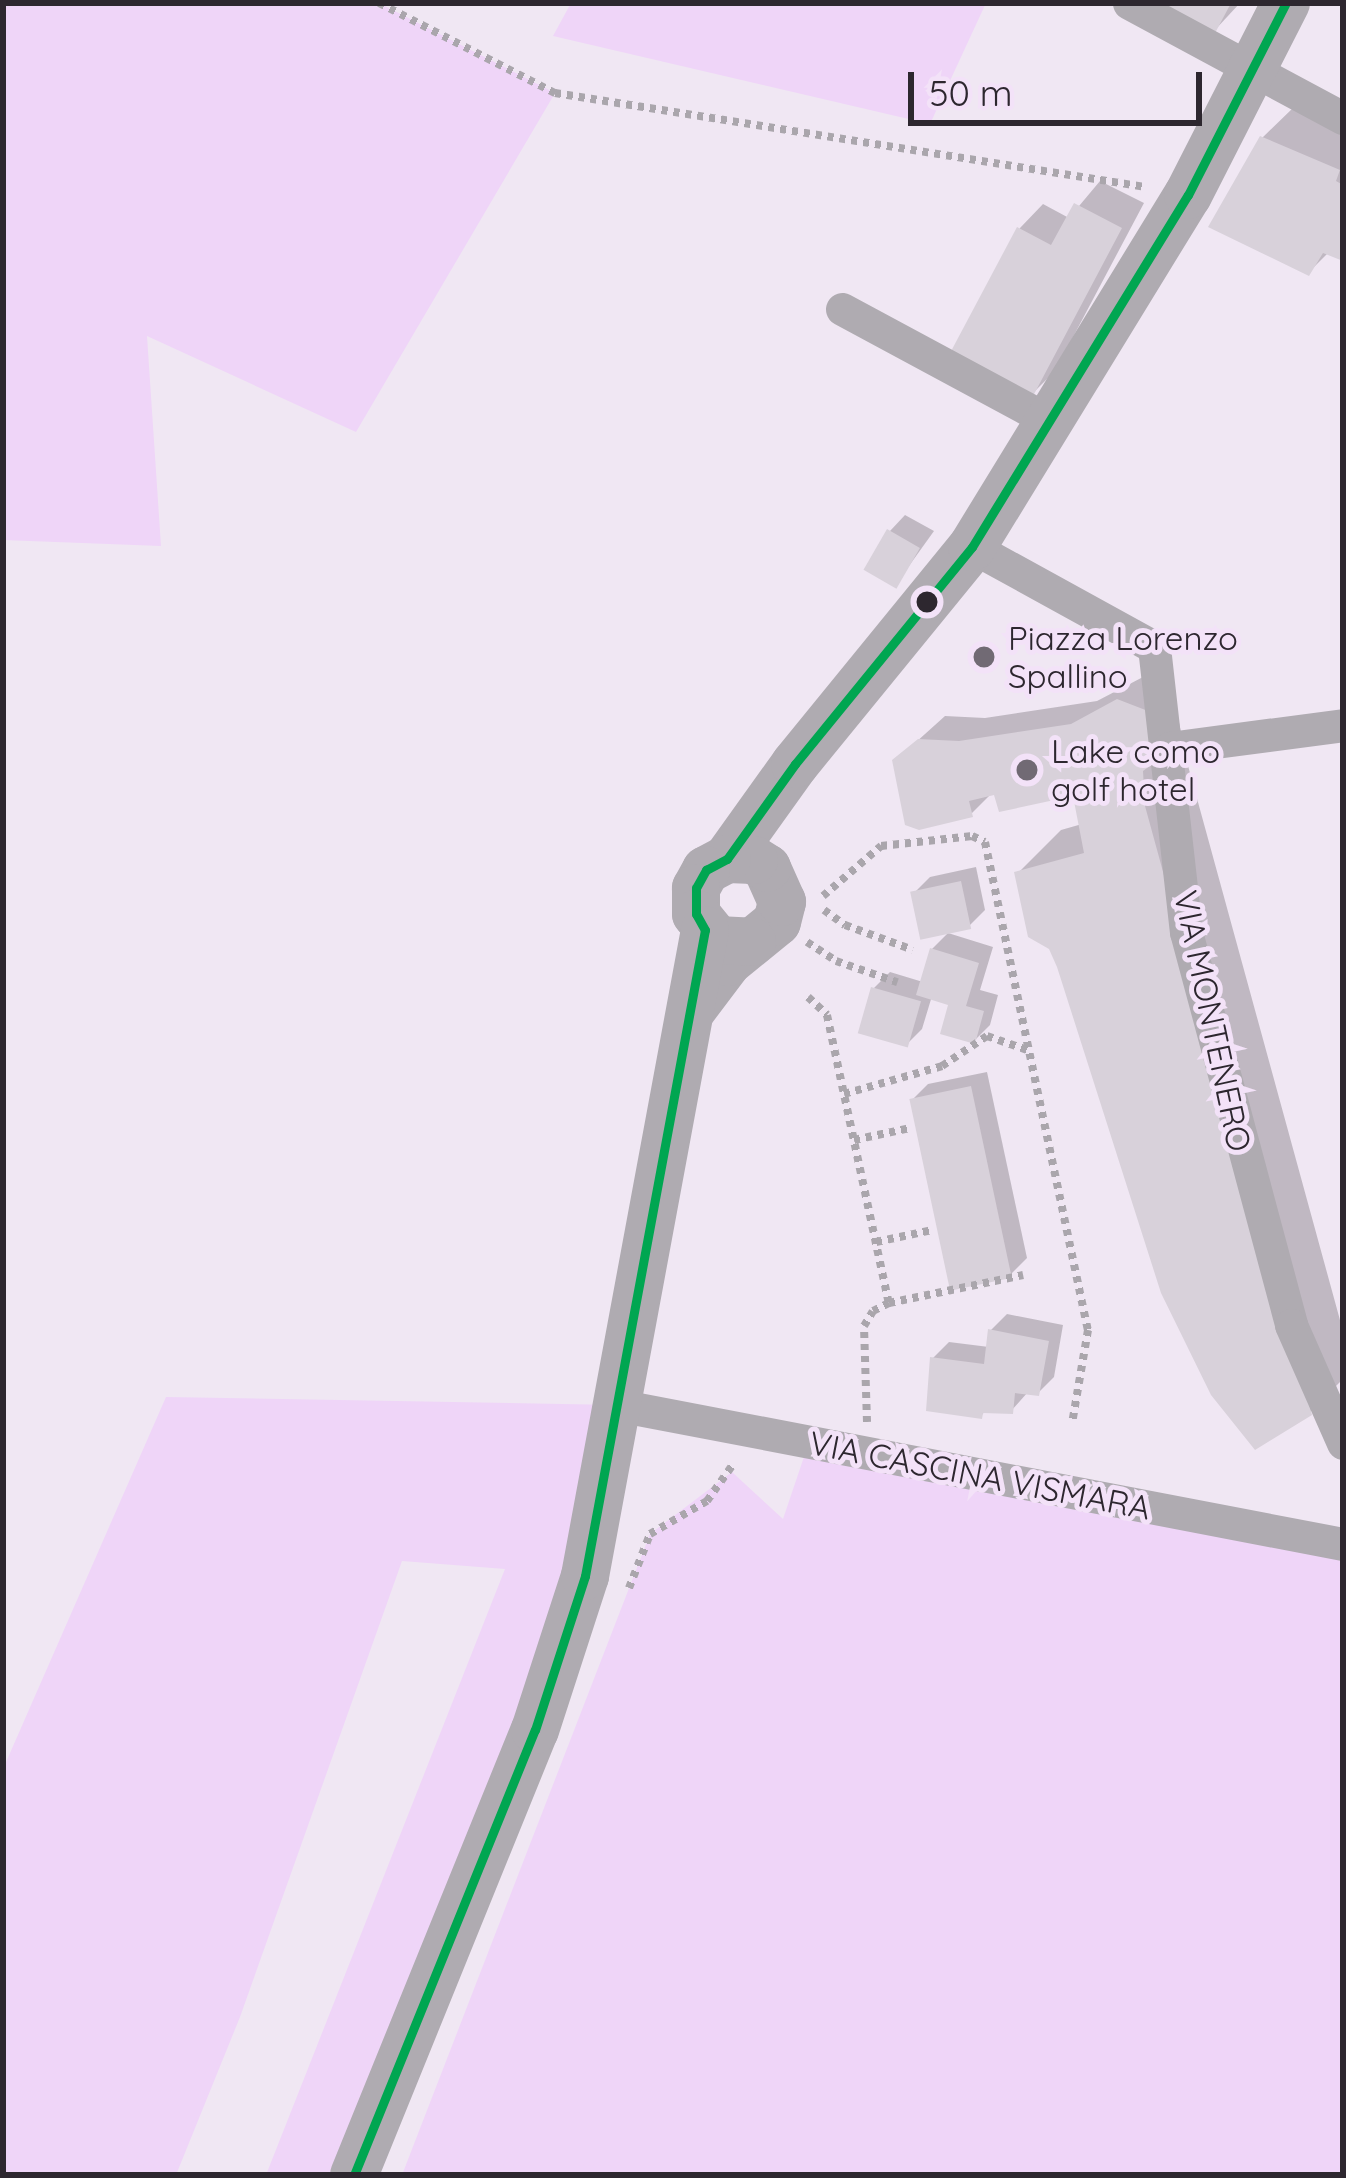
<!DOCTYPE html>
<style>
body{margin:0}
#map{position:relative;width:1346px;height:2178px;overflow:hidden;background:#f0e7f3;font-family:Quicksand,sans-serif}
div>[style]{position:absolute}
.green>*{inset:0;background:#efd5f8}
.shadow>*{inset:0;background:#0003}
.building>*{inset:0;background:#d8d1da;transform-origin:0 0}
.path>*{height:8px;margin-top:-4px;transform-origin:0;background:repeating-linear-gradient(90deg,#aaa6ac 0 6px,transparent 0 12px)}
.street>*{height:33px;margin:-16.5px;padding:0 16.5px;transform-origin:16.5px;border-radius:16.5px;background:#afabb1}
.secondary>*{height:48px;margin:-24px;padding:0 24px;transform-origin:24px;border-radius:24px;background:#afabb1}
.bus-1>*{height:9px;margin:-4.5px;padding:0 4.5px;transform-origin:4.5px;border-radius:4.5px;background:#00a651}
.dots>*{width:33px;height:33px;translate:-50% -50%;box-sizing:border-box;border:6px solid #f3e2f8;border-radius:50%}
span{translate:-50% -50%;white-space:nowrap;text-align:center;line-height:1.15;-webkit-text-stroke:10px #f3e2f8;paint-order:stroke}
.poi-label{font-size:33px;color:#2d272f}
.left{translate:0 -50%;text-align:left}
.street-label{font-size:33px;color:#2d272f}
.frame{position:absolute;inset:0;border:6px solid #2d272f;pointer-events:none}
.scale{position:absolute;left:908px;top:72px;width:294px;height:54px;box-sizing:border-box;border:6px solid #2d272f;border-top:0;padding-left:15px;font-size:36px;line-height:42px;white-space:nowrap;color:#2d272f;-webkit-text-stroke:9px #f3e2f8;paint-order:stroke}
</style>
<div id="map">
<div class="green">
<i style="clip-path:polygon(3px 3px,379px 3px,555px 93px,356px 432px,147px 336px,161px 546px,3px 540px)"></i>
<i style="clip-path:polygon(571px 3px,986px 3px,930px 124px,553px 36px)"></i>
<i style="clip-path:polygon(166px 1397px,617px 1405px,585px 1576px,354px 2175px,266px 2175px,505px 1569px,402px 1561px,240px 2017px,176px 2175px,3px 2175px,3px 1769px)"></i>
<i style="clip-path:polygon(809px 1442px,1343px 1557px,1343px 2175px,402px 2175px,650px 1534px,732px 1472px,783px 1519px)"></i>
</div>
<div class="shadow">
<i style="clip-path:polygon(1160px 3px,1240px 3px,1214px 31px)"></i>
<i style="clip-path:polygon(1294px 107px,1343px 128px,1343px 257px,1329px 252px,1308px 273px,1262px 138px)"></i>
<i style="clip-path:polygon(1100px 181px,1144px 203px,1055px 371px,1031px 395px,953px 353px,1020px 228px,1043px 204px,1069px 218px)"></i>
<i style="clip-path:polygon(905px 515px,934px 531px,896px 584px,890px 531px)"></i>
<i style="clip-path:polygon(1143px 677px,1172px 688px,1187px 762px,1343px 1331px,1343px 1379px,1310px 1412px,1051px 947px,1018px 873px,1061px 830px,1082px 824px,1076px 792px,995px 790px,971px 814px,895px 761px,945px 716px,985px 718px,1097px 701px)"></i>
<i style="clip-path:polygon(976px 867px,985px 910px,969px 926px,914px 893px,930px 877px)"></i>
<i style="clip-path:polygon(948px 933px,993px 947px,980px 990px,998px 995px,990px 1025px,974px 1041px,952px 1003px,932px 996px,922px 1029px,906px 1045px,874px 988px,890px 972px,923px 982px,932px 949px)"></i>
<i style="clip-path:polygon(987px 1072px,1027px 1258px,1011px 1274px,912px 1100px,928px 1084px)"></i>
<i style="clip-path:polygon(1007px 1314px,1063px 1325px,1054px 1377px,1038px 1393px,1028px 1392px,1011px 1411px,986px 1410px,981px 1416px,933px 1358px,949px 1342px,989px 1347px,991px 1330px)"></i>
</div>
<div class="building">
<i style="clip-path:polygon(1154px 3px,1231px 3px,1214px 35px)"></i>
<i style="clip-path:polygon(1260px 136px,1340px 170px,1336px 181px,1343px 185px,1343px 261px,1323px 253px,1309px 276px,1208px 227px)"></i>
<i style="clip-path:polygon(1074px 203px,1122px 228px,1032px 398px,949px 355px,1017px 227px,1051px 245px)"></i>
<i style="left:887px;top:529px;width:38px;height:47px;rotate:30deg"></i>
<i style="clip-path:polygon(1117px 699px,1148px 711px,1159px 759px,1143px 771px,1145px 806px,1312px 1415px,1255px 1450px,1211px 1395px,1161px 1293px,1057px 967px,1049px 949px,1028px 937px,1014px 872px,1084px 853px,1073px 796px,999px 812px,994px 795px,969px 801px,973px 817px,919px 830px,905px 825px,892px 760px,918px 739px,959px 741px,1071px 724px)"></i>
<i style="left:961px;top:881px;width:49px;height:52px;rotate:78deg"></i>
<i style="clip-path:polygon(930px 948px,979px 963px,966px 1006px,984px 1011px,975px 1044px,940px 1034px,948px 1005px,916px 995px)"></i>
<i style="left:871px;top:987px;width:52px;height:48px;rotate:16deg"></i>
<i style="left:971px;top:1086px;width:196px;height:63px;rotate:78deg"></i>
<i style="clip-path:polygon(988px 1329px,1049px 1341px,1039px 1396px,1015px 1393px,1013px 1414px,983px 1413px,982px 1419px,926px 1411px,930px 1357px,984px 1364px)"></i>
</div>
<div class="path">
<i style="left:379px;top:3px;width:198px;rotate:27.1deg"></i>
<i style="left:555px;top:93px;width:597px;rotate:9.05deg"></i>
<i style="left:823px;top:896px;width:77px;rotate:-40.8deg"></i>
<i style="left:881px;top:846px;width:92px;rotate:-6.3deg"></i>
<i style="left:972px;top:836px;width:14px;rotate:25deg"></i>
<i style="left:985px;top:842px;width:499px;rotate:78.1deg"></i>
<i style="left:1088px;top:1330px;width:95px;rotate:99.7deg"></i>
<i style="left:824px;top:910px;width:26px;rotate:36deg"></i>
<i style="left:845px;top:925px;width:72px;rotate:20.2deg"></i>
<i style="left:807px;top:942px;width:35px;rotate:33deg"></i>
<i style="left:836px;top:961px;width:65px;rotate:19deg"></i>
<i style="left:808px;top:997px;width:26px;rotate:43deg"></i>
<i style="left:827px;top:1015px;width:295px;rotate:77.9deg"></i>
<i style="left:844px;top:1094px;width:102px;rotate:-15.9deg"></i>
<i style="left:942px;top:1066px;width:54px;rotate:-33.7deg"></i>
<i style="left:987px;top:1036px;width:46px;rotate:19.2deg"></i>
<i style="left:854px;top:1140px;width:57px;rotate:-12.1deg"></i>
<i style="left:876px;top:1242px;width:57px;rotate:-12.1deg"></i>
<i style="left:867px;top:1422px;width:96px;rotate:-91.8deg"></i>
<i style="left:864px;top:1326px;width:17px;rotate:-59deg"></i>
<i style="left:873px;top:1311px;width:18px;rotate:-27deg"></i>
<i style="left:889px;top:1303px;width:137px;rotate:-11.8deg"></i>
<i style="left:629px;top:1588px;width:58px;rotate:-68.7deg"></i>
<i style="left:650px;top:1534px;width:66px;rotate:-30.1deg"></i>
<i style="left:707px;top:1501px;width:47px;rotate:-54.6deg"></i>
</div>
<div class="street">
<i style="left:1129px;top:3px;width:243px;rotate:28.3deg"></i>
<i style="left:842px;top:309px;width:236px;rotate:28.3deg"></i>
<i style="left:972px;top:547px;width:208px;rotate:28.8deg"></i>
<i style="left:1154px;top:647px;width:287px;rotate:83.6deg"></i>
<i style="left:1186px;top:932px;width:407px;rotate:75deg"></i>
<i style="left:1291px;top:1325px;width:129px;rotate:66.2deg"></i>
<i style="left:1169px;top:748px;width:176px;rotate:-7.5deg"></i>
<i style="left:617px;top:1405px;width:739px;rotate:10.84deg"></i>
</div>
<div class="secondary">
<i style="left:727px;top:859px;width:117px;rotate:-54.4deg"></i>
<i style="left:795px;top:764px;width:280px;rotate:-50.8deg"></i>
<i style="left:972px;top:547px;width:413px;rotate:-58.5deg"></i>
<i style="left:1188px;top:195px;width:216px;rotate:-63deg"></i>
<i style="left:691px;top:1011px;width:61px;rotate:-52.9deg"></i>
<i style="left:728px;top:962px;width:63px;rotate:-39.2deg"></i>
<i style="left:777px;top:922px;width:21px;rotate:-76deg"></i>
<i style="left:782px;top:902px;width:37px;rotate:-114deg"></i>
<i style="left:767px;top:868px;width:15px;rotate:-148deg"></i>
<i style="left:754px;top:860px;width:27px;rotate:-178deg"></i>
<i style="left:727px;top:859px;width:24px;rotate:152deg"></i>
<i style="left:706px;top:870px;width:21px;rotate:119deg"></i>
<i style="left:696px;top:888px;width:26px;rotate:90deg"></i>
<i style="left:696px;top:914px;width:33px;rotate:51deg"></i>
<i style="left:717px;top:940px;width:35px;rotate:3deg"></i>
<i style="left:354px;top:2175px;width:480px;rotate:-67.9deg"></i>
<i style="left:535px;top:1730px;width:162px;rotate:-72deg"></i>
<i style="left:585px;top:1576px;width:657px;rotate:-79.48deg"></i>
</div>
<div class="bus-1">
<i style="left:354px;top:2175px;width:480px;rotate:-67.9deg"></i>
<i style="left:535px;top:1730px;width:162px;rotate:-72deg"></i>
<i style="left:585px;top:1576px;width:657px;rotate:-79.48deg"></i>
<i style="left:705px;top:930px;width:18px;rotate:-119deg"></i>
<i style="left:696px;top:914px;width:26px;rotate:-90deg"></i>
<i style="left:696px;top:888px;width:21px;rotate:-61deg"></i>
<i style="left:706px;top:870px;width:24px;rotate:-28deg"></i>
<i style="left:727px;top:859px;width:117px;rotate:-54.4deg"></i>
<i style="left:795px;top:764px;width:280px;rotate:-50.8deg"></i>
<i style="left:972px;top:547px;width:413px;rotate:-58.5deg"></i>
<i style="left:1188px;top:195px;width:216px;rotate:-63deg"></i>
</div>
<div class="dots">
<i style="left:927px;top:602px;background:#2d272f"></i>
<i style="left:984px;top:657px;background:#716a74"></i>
<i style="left:1027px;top:770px;background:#716a74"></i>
</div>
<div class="poi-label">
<span class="left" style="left:1008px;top:657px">Piazza Lorenzo<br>Spallino</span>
<span class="left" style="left:1051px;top:770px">Lake como<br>golf hotel</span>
</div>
<div class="street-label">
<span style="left:1213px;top:1021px;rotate:78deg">VIA MONTENERO</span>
<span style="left:980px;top:1475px;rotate:11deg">VIA CASCINA VISMARA</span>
</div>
<div class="frame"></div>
<div class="scale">50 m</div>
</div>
